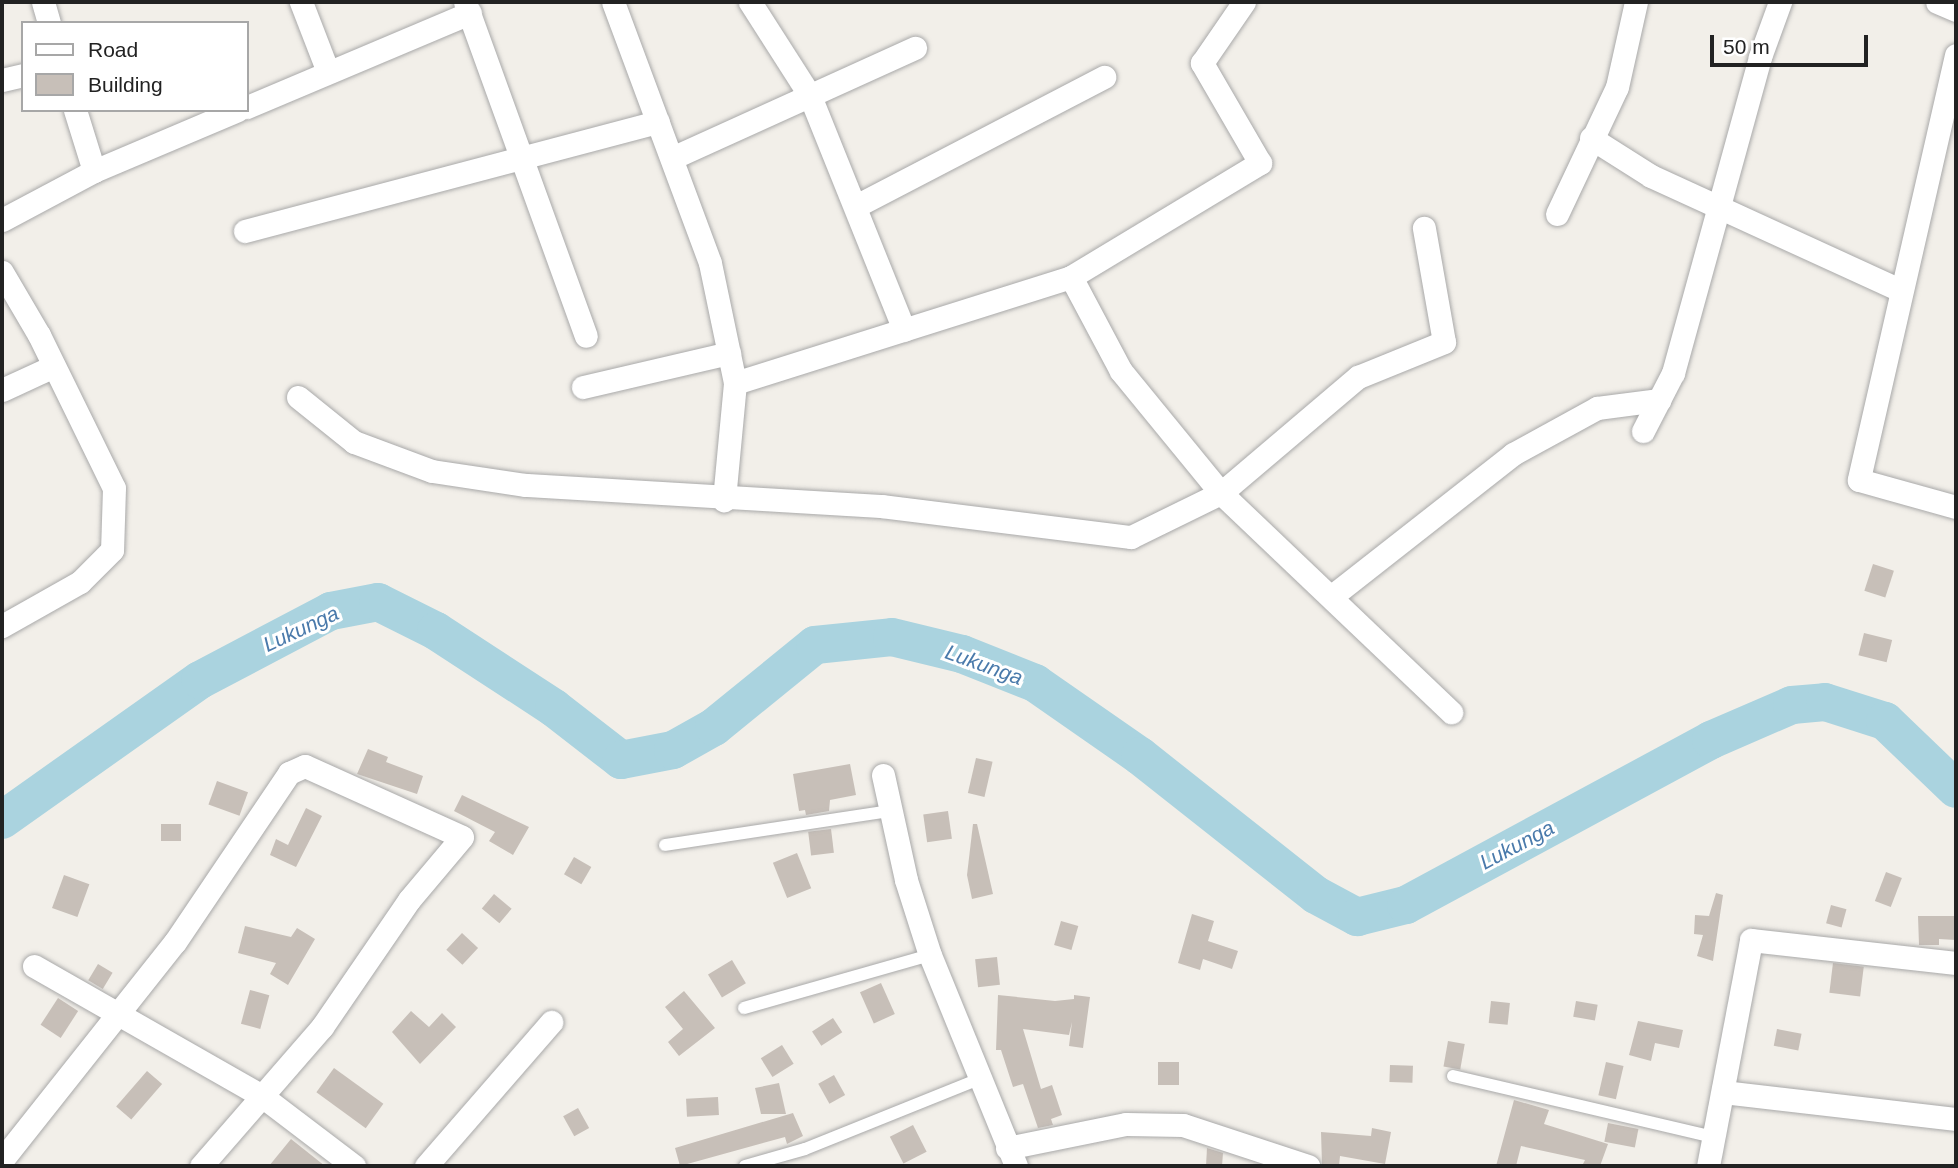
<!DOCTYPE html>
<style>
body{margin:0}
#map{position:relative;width:1958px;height:1168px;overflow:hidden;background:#f2efe9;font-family:Arial,sans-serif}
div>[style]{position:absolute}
.river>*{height:38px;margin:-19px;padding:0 19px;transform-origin:19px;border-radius:19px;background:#aad3df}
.building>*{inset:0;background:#c7bfb8;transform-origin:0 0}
.roads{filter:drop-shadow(0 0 2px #a9a9a9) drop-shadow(0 0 2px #a9a9a9)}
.service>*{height:12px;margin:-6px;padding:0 6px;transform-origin:6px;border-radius:6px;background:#fff}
.minor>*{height:23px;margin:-11.5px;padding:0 11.5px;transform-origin:11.5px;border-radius:11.5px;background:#fff}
span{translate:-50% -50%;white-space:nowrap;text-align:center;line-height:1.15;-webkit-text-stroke:6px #fff;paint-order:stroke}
.water-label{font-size:21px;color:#4a7aab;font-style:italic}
.frame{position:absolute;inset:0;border:4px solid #222;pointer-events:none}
.legend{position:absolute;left:21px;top:21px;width:228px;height:91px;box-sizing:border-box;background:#fff;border:2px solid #a7a7a7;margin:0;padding:9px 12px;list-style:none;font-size:21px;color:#222}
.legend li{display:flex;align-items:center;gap:14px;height:35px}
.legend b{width:35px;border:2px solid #a7a7a7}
.scale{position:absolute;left:1710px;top:35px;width:158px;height:32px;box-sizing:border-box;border:4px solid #222;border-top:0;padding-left:9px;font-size:21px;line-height:24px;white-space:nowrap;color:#222;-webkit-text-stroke:5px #fff;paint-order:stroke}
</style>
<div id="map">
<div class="river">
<i style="left:2px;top:820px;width:242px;rotate:-35.3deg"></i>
<i style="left:200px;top:680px;width:148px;rotate:-27.8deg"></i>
<i style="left:331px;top:611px;width:48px;rotate:-10.8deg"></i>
<i style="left:378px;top:602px;width:65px;rotate:26.6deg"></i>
<i style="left:436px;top:631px;width:141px;rotate:33.1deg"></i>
<i style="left:554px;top:708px;width:85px;rotate:37.8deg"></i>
<i style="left:621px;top:760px;width:53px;rotate:-10.9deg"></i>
<i style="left:673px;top:750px;width:47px;rotate:-29.3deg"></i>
<i style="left:714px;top:727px;width:130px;rotate:-39.1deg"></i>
<i style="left:815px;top:645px;width:77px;rotate:-5.9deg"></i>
<i style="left:892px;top:637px;width:72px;rotate:13.7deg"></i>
<i style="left:962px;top:654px;width:79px;rotate:21.7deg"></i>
<i style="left:1035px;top:683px;width:128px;rotate:34.8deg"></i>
<i style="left:1140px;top:756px;width:224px;rotate:38.3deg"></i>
<i style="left:1316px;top:895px;width:47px;rotate:28.2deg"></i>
<i style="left:1357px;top:917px;width:50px;rotate:-13.8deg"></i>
<i style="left:1406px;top:905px;width:347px;rotate:-28.4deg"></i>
<i style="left:1711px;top:740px;width:88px;rotate:-23.4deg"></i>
<i style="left:1792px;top:705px;width:33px;rotate:-5deg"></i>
<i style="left:1825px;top:702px;width:63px;rotate:17.6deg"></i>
<i style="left:1885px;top:721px;width:98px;rotate:43.8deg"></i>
</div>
<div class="building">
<i style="left:1873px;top:564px;width:22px;height:28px;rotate:18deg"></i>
<i style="left:1864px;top:633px;width:29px;height:23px;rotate:14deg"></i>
<i style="clip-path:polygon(368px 749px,388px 757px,386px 762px,423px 776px,417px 794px,357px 774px)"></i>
<i style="left:976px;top:758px;width:17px;height:36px;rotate:13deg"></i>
<i style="clip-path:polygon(850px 764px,856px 795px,830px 800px,829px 811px,806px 815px,805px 810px,799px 811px,793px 774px)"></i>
<i style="left:217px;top:781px;width:33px;height:25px;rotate:20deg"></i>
<i style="clip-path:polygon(462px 795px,529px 827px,513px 855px,489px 841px,495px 832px,454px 811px)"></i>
<i style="clip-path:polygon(306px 808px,322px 816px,296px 867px,270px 855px,276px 839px,288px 845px)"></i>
<i style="left:948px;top:811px;width:28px;height:25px;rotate:82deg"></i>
<i style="left:181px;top:824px;width:17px;height:20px;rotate:90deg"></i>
<i style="clip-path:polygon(973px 824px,977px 824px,993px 894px,972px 899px,967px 875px)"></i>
<i style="left:831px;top:829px;width:24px;height:23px;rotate:83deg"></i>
<i style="left:797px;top:853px;width:38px;height:26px;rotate:68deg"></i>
<i style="left:574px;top:857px;width:20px;height:20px;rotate:30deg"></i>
<i style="left:1886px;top:872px;width:17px;height:31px;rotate:21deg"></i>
<i style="left:64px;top:875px;width:27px;height:35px;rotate:20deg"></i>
<i style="clip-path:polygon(1716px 893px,1723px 895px,1713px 961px,1697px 956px,1703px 935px,1694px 934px,1695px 915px,1709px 916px)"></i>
<i style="left:494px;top:894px;width:23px;height:19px;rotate:40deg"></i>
<i style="left:1831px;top:905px;width:16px;height:19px;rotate:15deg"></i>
<i style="clip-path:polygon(1192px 914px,1214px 921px,1208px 941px,1238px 951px,1232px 969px,1203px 959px,1200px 970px,1178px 963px)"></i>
<i style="clip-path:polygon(1918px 916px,1956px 916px,1956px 940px,1939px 939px,1939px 945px,1919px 945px)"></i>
<i style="left:1061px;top:921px;width:18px;height:25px;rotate:16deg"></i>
<i style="clip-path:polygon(245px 926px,291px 937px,297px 928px,315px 939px,288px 985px,270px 974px,276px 963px,238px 953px)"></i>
<i style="left:462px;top:933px;width:22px;height:23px;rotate:43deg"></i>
<i style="left:997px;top:957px;width:28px;height:22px;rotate:84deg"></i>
<i style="left:732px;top:960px;width:27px;height:28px;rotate:59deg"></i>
<i style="left:1833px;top:963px;width:31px;height:30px;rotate:7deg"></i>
<i style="left:98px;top:964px;width:17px;height:19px;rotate:31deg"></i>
<i style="left:881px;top:983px;width:34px;height:23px;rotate:66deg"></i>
<i style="left:250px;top:990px;width:20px;height:35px;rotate:15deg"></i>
<i style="clip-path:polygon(684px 991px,715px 1028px,679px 1056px,668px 1042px,683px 1029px,665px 1007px)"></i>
<i style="clip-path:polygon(998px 995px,1055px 1001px,1074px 999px,1074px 995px,1090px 997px,1083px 1048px,1069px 1046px,1072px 1022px,1069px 1035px,1023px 1029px,1041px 1089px,1052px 1085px,1062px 1115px,1051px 1119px,1053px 1125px,1038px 1128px,1023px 1084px,1013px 1087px,1001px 1050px,996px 1050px)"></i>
<i style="left:58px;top:998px;width:24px;height:32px;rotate:33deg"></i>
<i style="left:1491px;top:1001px;width:19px;height:22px;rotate:6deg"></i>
<i style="left:1576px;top:1001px;width:22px;height:16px;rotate:10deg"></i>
<i style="clip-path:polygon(411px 1011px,429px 1027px,442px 1013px,456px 1027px,420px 1064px,392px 1032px)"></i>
<i style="left:833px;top:1018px;width:17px;height:25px;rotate:57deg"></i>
<i style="clip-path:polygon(1638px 1021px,1683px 1030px,1679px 1048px,1655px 1043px,1651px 1061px,1629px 1055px)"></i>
<i style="left:1777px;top:1029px;width:25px;height:17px;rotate:11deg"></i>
<i style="left:1448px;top:1041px;width:17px;height:26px;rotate:10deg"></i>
<i style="left:782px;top:1045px;width:22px;height:25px;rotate:58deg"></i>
<i style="left:1179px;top:1062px;width:23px;height:21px;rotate:90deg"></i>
<i style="left:1606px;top:1062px;width:18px;height:34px;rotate:13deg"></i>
<i style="left:1390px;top:1065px;width:23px;height:17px;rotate:2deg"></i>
<i style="left:334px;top:1068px;width:61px;height:30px;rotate:36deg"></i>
<i style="left:147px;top:1071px;width:20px;height:47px;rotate:41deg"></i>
<i style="left:834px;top:1075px;width:23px;height:18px;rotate:61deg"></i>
<i style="clip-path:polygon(779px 1083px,786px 1114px,761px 1114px,755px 1088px)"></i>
<i style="left:718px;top:1097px;width:18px;height:32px;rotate:87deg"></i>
<i style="clip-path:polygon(1514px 1100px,1549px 1110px,1544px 1124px,1608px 1144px,1600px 1166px,1582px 1166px,1585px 1160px,1521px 1146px,1516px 1166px,1496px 1166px)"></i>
<i style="left:578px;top:1108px;width:23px;height:17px;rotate:61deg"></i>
<i style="clip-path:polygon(793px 1113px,803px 1136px,787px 1144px,785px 1137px,680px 1166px,675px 1148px)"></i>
<i style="left:1608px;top:1123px;width:31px;height:19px;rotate:11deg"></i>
<i style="left:913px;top:1125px;width:30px;height:26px;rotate:63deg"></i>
<i style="clip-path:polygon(1372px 1128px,1391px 1132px,1385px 1164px,1340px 1156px,1339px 1166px,1322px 1164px,1321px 1132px,1371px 1136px)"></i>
<i style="clip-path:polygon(291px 1139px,325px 1166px,269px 1166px)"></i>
<i style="clip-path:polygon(1207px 1148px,1223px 1153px,1222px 1166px,1206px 1166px)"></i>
</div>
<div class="roads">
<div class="service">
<i style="left:665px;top:845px;width:227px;rotate:-8.6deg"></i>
<i style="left:744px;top:1008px;width:193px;rotate:-15.9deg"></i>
<i style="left:1453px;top:1076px;width:268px;rotate:13.2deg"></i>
<i style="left:745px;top:1166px;width:62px;rotate:-15.8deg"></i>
<i style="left:805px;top:1149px;width:191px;rotate:-21.9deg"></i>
</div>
<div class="minor">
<i style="left:43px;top:2px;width:22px;rotate:74deg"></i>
<i style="left:301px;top:2px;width:75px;rotate:68.9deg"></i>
<i style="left:465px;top:2px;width:355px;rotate:70.1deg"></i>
<i style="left:613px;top:2px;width:278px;rotate:69.6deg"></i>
<i style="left:710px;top:263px;width:123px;rotate:78.2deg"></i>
<i style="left:735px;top:383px;width:118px;rotate:95.4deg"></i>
<i style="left:750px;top:2px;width:112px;rotate:57.4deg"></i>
<i style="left:810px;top:96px;width:252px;rotate:68.1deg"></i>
<i style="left:1937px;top:2px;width:21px;rotate:23deg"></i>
<i style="left:1956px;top:55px;width:436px;rotate:102.9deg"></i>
<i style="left:1859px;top:480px;width:101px;rotate:15.6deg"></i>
<i style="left:2px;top:80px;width:22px;rotate:-13deg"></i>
<i style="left:247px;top:107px;width:242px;rotate:-22.9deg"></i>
<i style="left:75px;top:110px;width:64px;rotate:72.7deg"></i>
<i style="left:1591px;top:138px;width:71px;rotate:32.3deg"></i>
<i style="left:1651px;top:176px;width:274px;rotate:24.6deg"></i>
<i style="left:672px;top:158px;width:267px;rotate:-24.4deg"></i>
<i style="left:856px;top:206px;width:280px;rotate:-27.5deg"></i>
<i style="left:1557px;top:214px;width:140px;rotate:-64.7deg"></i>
<i style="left:1617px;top:87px;width:87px;rotate:-77.4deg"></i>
<i style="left:2px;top:220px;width:104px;rotate:-28deg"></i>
<i style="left:94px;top:171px;width:156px;rotate:-23deg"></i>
<i style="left:245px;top:231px;width:427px;rotate:-14.8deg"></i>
<i style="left:2px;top:272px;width:73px;rotate:59.6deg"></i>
<i style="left:39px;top:335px;width:170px;rotate:63.9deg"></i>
<i style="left:114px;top:488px;width:62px;rotate:91.8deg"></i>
<i style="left:112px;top:550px;width:45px;rotate:135deg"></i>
<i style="left:80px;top:582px;width:90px;rotate:150.6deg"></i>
<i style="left:1071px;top:277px;width:106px;rotate:62deg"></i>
<i style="left:1121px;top:371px;width:158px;rotate:50.7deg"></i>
<i style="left:1221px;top:493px;width:318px;rotate:43.6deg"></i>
<i style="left:735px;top:383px;width:352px;rotate:-17.5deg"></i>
<i style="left:1071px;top:277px;width:221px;rotate:-31.1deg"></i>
<i style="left:1260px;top:163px;width:116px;rotate:-120.1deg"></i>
<i style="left:1202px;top:63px;width:74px;rotate:-55.5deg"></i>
<i style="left:583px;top:387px;width:150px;rotate:-13.1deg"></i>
<i style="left:2px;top:390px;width:57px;rotate:-24.8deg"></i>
<i style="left:298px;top:397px;width:72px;rotate:38.8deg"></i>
<i style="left:354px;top:442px;width:83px;rotate:20.4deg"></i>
<i style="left:432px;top:471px;width:95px;rotate:8.5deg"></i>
<i style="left:526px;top:485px;width:356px;rotate:3.4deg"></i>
<i style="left:881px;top:506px;width:252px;rotate:7.1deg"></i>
<i style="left:1131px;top:537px;width:100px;rotate:-26.1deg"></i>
<i style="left:1221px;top:493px;width:180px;rotate:-40.3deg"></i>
<i style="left:1358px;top:377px;width:93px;rotate:-22.1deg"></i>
<i style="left:1444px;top:342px;width:116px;rotate:-100deg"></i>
<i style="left:1643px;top:431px;width:65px;rotate:-62.7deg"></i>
<i style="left:1673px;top:373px;width:328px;rotate:-74.6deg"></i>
<i style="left:1760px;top:57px;width:59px;rotate:-70deg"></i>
<i style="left:1332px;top:596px;width:230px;rotate:-38.1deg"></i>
<i style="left:1513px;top:454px;width:96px;rotate:-28.7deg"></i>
<i style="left:1597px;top:408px;width:63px;rotate:-7.4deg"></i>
<i style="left:883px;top:775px;width:107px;rotate:77.6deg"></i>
<i style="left:906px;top:880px;width:79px;rotate:72.3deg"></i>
<i style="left:930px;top:955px;width:228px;rotate:67.8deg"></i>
<i style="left:34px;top:966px;width:262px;rotate:29.7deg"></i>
<i style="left:262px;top:1096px;width:116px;rotate:37.3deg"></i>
<i style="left:1723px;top:1092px;width:235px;rotate:6.6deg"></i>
<i style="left:1007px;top:1148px;width:121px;rotate:-11.4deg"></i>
<i style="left:1126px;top:1124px;width:57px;rotate:1deg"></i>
<i style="left:1183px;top:1125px;width:132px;rotate:18.2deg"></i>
<i style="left:2px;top:1160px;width:278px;rotate:-51.6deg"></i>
<i style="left:175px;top:942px;width:204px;rotate:-56deg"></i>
<i style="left:289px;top:773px;width:17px;rotate:-24deg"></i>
<i style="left:305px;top:766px;width:172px;rotate:24.3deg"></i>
<i style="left:462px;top:837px;width:82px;rotate:130.1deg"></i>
<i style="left:409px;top:900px;width:154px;rotate:124.4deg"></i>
<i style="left:322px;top:1027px;width:184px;rotate:131deg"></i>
<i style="left:426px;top:1166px;width:191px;rotate:-49deg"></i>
<i style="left:1708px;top:1166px;width:230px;rotate:-79.2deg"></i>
<i style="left:1751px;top:940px;width:206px;rotate:6.4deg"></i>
</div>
</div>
<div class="water-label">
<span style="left:301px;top:629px;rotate:-25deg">Lukunga</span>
<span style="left:984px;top:665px;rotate:20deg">Lukunga</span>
<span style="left:1517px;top:845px;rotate:-28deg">Lukunga</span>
</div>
<div class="frame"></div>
<ul class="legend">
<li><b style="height:9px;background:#fff"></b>Road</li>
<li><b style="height:19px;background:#c7bfb8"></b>Building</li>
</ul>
<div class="scale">50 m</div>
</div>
